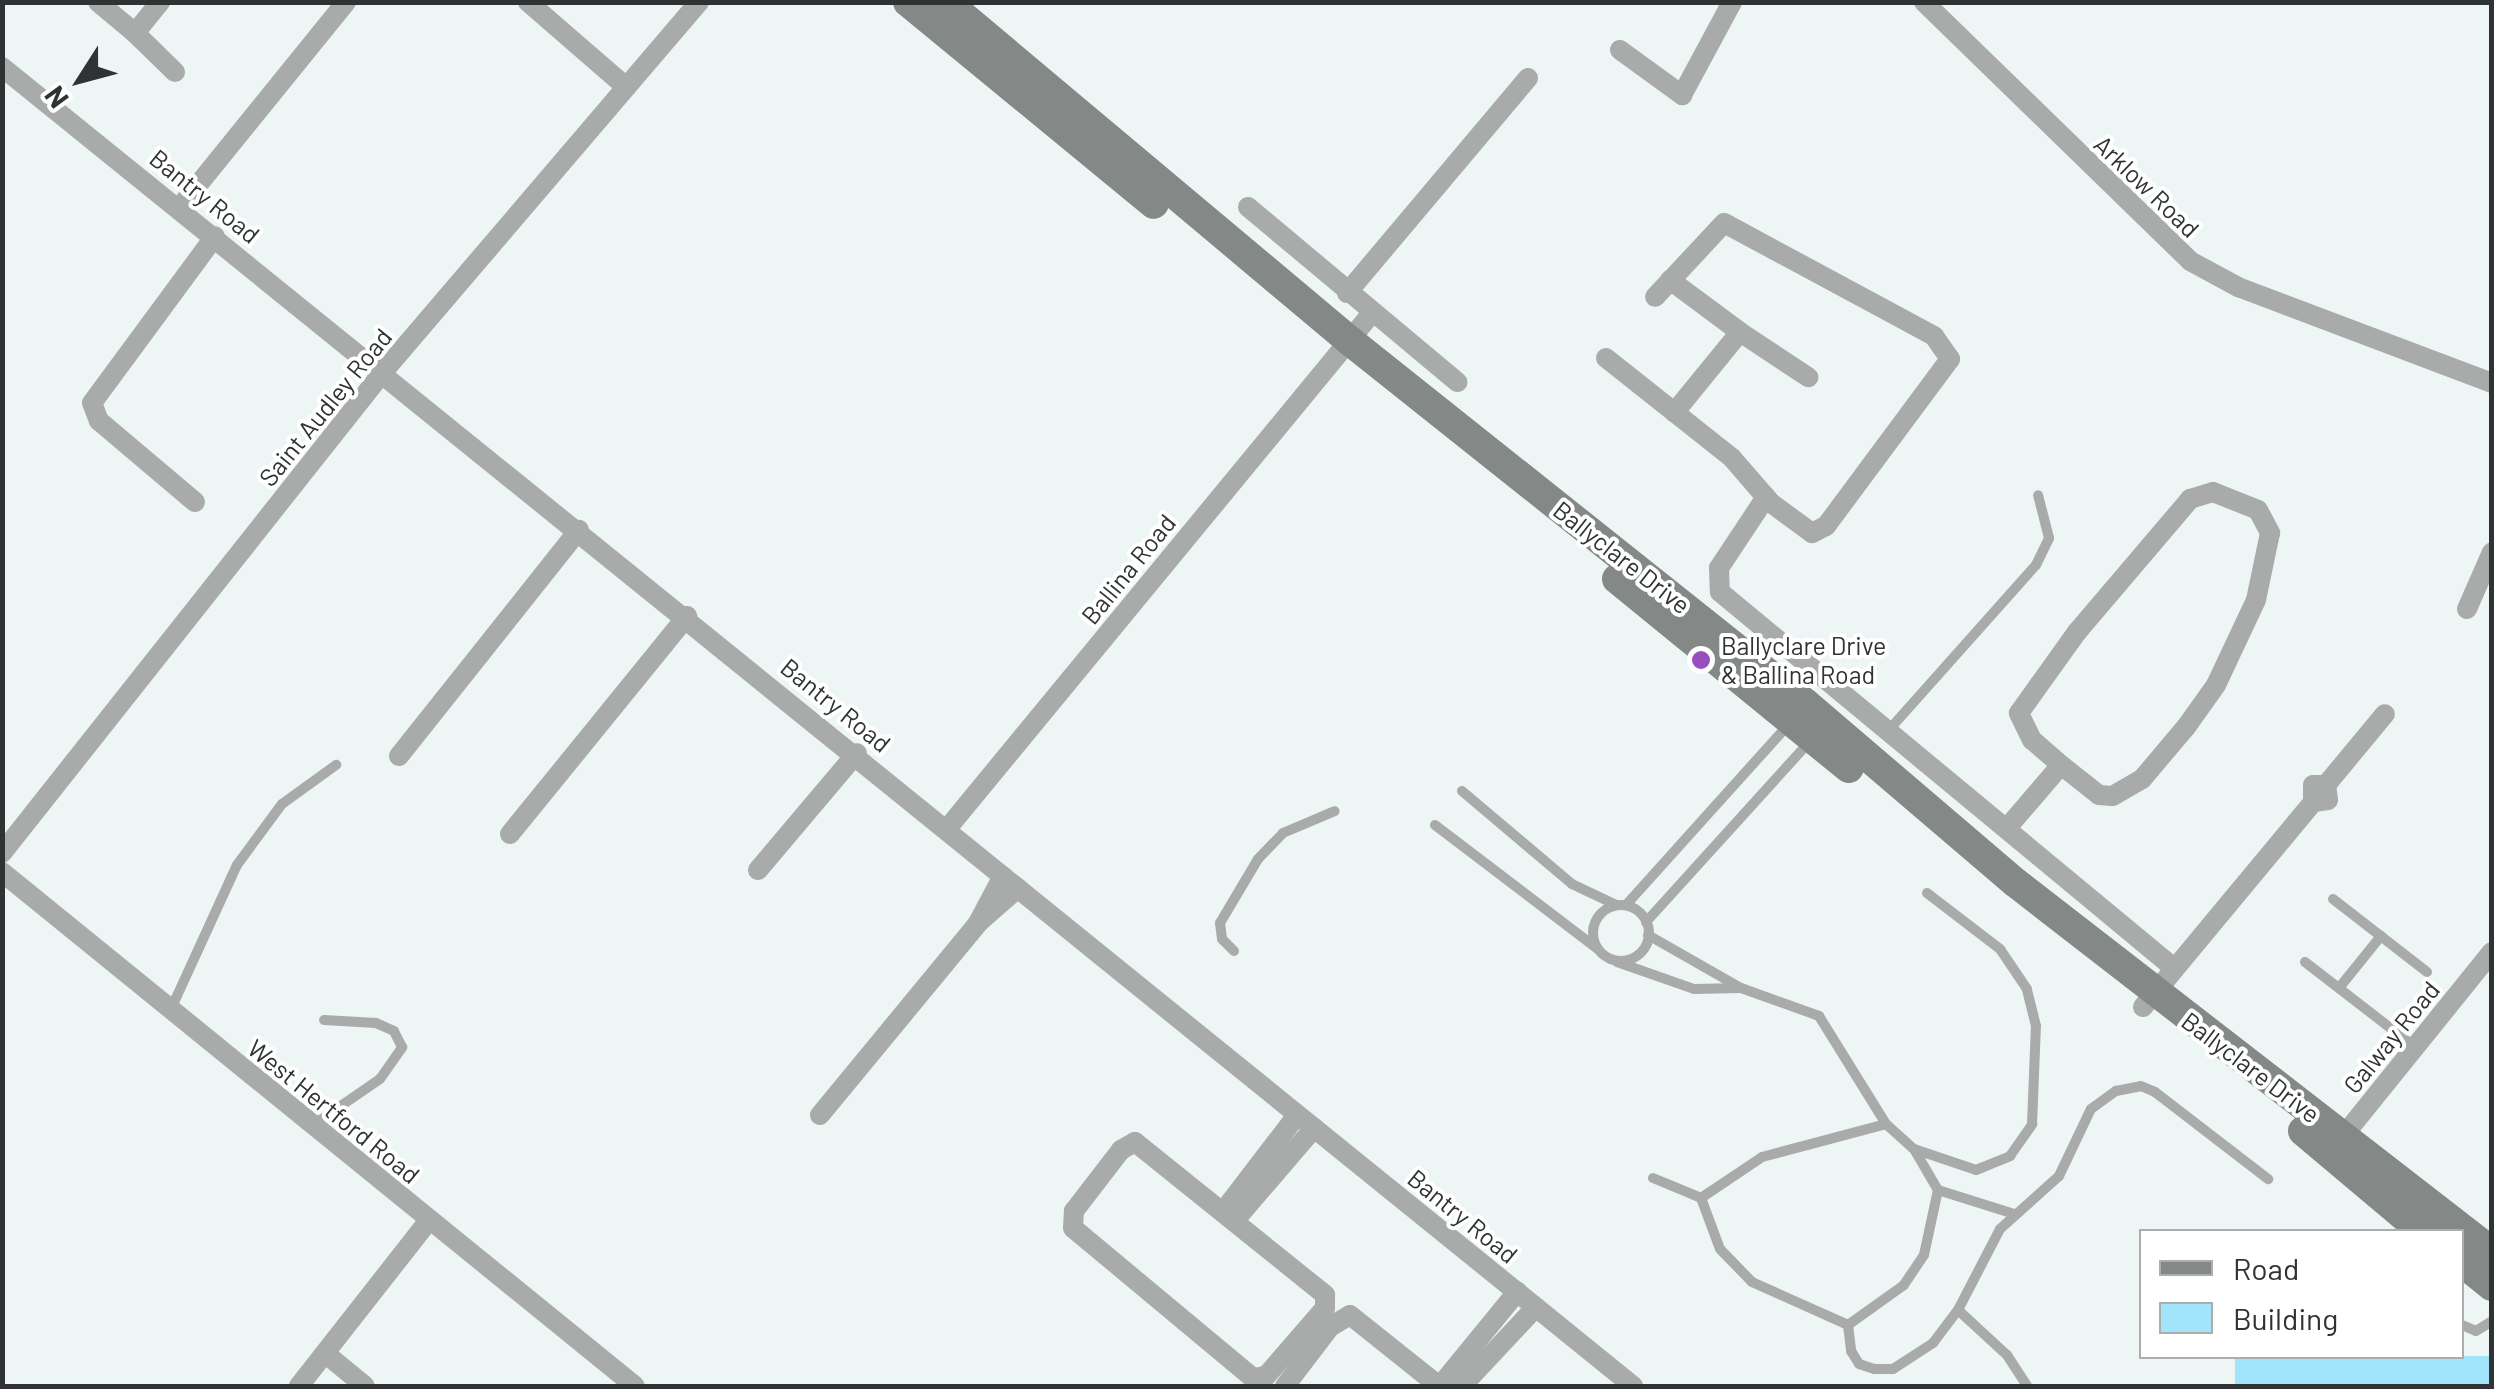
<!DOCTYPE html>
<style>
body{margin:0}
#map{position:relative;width:2494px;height:1389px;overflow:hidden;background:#edf5f5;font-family:Barlow,sans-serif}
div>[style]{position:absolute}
.building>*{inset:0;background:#a2e5fb;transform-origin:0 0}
.lane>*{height:10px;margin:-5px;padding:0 5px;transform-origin:5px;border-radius:5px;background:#a8abaa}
.lane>.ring{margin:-5px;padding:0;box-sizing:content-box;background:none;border:10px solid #a8abaa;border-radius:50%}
.street>*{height:20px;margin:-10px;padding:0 10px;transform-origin:10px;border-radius:10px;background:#a8abaa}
.secondary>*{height:30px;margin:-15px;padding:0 15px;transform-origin:15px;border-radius:15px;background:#848987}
.dots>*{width:28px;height:28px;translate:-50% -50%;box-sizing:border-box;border:5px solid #fff;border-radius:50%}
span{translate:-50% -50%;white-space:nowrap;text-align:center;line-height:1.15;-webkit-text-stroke:8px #fff;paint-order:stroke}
.street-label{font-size:25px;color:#303333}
.poi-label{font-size:25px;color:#303333}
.left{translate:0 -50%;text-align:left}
.frame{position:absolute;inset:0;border:5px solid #303333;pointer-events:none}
.legend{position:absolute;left:2139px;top:1229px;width:325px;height:130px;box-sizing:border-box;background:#fff;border:2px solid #acadad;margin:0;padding:12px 18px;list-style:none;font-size:30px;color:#303333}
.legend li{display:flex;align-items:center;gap:20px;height:50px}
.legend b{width:50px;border:2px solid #acadad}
.north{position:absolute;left:30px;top:30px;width:100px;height:100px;-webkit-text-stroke:8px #fff;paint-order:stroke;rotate:234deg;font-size:28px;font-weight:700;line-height:40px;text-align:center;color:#303333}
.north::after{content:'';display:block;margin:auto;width:35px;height:45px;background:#303333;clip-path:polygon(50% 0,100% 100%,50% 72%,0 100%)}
</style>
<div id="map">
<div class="building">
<i style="left:2235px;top:1356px;width:257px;height:38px"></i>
</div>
<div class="lane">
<i style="left:1888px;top:731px;width:222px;rotate:-48.3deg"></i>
<i style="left:2036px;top:565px;width:30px;rotate:-64deg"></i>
<i style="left:2049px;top:538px;width:44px;rotate:-104.3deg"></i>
<i style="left:1462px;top:791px;width:144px;rotate:40.2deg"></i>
<i style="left:1572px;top:884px;width:49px;rotate:25.5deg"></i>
<i style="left:1435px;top:825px;width:205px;rotate:37.3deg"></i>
<i style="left:2333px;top:899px;width:119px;rotate:37.8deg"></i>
<i style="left:1626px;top:905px;width:244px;rotate:-48deg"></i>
<i class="ring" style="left:1593px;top:905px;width:46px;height:46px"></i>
<i style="left:1646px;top:922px;width:244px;rotate:-47.8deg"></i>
<i style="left:1648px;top:935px;width:107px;rotate:29.7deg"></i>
<i style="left:1741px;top:988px;width:83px;rotate:19.7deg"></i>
<i style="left:1819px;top:1016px;width:127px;rotate:58.2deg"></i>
<i style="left:1886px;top:1124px;width:38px;rotate:42deg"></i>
<i style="left:1914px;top:1149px;width:65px;rotate:18.7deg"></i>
<i style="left:1976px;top:1170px;width:37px;rotate:-22deg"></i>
<i style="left:2010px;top:1156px;width:39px;rotate:-55deg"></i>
<i style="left:2032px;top:1124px;width:98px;rotate:-87.7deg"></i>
<i style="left:2036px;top:1026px;width:38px;rotate:-104deg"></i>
<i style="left:2027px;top:989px;width:48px;rotate:-124deg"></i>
<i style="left:2000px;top:949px;width:92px;rotate:-142.5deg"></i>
<i style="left:1234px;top:951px;width:17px;rotate:-135deg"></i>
<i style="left:1222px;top:939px;width:16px;rotate:-97deg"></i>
<i style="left:1220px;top:923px;width:74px;rotate:-59.3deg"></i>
<i style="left:1258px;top:859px;width:36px;rotate:-46deg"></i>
<i style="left:1283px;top:833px;width:56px;rotate:-22.9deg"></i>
<i style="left:1617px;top:962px;width:82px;rotate:19.3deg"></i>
<i style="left:1694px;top:989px;width:46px;rotate:-1.2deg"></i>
<i style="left:2305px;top:962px;width:139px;rotate:37.7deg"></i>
<i style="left:2339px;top:988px;width:67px;rotate:-51.1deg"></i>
<i style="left:171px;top:1009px;width:158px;rotate:-65.4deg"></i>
<i style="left:237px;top:865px;width:76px;rotate:-53.6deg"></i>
<i style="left:282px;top:804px;width:67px;rotate:-35.8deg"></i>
<i style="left:313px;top:1125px;width:81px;rotate:-34.5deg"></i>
<i style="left:380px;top:1079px;width:39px;rotate:-55deg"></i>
<i style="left:402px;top:1047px;width:18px;rotate:-117deg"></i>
<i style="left:394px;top:1031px;width:20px;rotate:-156deg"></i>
<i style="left:376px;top:1023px;width:52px;rotate:-176.7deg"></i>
<i style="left:1914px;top:1149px;width:48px;rotate:59.7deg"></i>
<i style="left:1938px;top:1190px;width:66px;rotate:102.2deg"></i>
<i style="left:1924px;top:1255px;width:36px;rotate:124deg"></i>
<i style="left:1904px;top:1285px;width:69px;rotate:144.5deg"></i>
<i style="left:1848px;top:1325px;width:26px;rotate:83deg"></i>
<i style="left:1851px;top:1351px;width:15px;rotate:58deg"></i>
<i style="left:1859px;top:1364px;width:16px;rotate:18deg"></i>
<i style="left:1874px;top:1369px;width:19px"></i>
<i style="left:1893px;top:1369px;width:48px;rotate:-33deg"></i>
<i style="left:1933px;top:1343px;width:41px;rotate:-52.9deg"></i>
<i style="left:1958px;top:1310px;width:91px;rotate:-62.6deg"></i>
<i style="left:2000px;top:1229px;width:79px;rotate:-41.9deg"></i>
<i style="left:2059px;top:1176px;width:74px;rotate:-64.5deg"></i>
<i style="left:2091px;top:1109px;width:31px;rotate:-36deg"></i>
<i style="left:2116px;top:1091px;width:25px;rotate:-11deg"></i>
<i style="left:2141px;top:1086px;width:15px;rotate:23deg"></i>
<i style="left:2155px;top:1092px;width:143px;rotate:37.6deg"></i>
<i style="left:1653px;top:1178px;width:52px;rotate:22.6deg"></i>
<i style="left:1701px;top:1198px;width:54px;rotate:69.6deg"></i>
<i style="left:1720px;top:1249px;width:46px;rotate:45.9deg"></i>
<i style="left:1752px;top:1282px;width:105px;rotate:24.1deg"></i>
<i style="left:1938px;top:1190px;width:80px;rotate:17.5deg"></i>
<i style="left:1701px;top:1198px;width:73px;rotate:-33.9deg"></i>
<i style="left:1762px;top:1157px;width:128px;rotate:-14.9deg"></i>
<i style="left:1958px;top:1310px;width:67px;rotate:42.6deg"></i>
<i style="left:2007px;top:1355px;width:37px;rotate:57deg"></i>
<i style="left:2462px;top:1325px;width:15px;rotate:23deg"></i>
<i style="left:2476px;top:1331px;width:19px;rotate:-32deg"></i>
</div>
<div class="street">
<i style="left:98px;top:2px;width:48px;rotate:40deg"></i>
<i style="left:135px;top:33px;width:40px;rotate:-51deg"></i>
<i style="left:528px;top:2px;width:130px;rotate:40.9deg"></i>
<i style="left:1924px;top:2px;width:371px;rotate:44.2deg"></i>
<i style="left:2190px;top:261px;width:55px;rotate:28.4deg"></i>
<i style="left:2238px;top:287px;width:272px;rotate:20.7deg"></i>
<i style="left:135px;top:33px;width:56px;rotate:44.3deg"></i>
<i style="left:1620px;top:50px;width:77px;rotate:36deg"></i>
<i style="left:1682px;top:95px;width:106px;rotate:-61.7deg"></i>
<i style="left:2px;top:67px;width:2098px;rotate:38.96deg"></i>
<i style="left:180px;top:207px;width:264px;rotate:-51deg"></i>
<i style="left:1248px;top:207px;width:273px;rotate:39.9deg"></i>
<i style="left:1670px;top:280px;width:87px;rotate:36.6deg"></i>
<i style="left:1740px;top:332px;width:104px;rotate:129.2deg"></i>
<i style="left:1347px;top:293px;width:281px;rotate:-49.9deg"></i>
<i style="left:1740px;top:332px;width:82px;rotate:33.5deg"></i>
<i style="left:1606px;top:358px;width:161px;rotate:38.4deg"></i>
<i style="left:1732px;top:458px;width:60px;rotate:49.1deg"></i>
<i style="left:1771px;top:503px;width:51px;rotate:36.2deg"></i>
<i style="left:1812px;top:533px;width:16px;rotate:-27deg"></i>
<i style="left:1826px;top:526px;width:208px;rotate:-53.4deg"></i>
<i style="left:1950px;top:359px;width:28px;rotate:-125deg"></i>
<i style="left:1934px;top:336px;width:238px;rotate:-151.7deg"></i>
<i style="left:1724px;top:223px;width:101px;rotate:133deg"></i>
<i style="left:1766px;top:497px;width:85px;rotate:123.5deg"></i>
<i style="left:1719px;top:568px;width:24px;rotate:88deg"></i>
<i style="left:1720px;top:592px;width:589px;rotate:39.63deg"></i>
<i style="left:195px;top:502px;width:126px;rotate:-139.8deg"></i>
<i style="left:99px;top:421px;width:19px;rotate:-111deg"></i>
<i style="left:92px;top:403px;width:207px;rotate:-53.6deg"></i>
<i style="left:2467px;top:609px;width:62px;rotate:-66.3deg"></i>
<i style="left:399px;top:756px;width:289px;rotate:-51.5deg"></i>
<i style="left:2326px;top:785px;width:15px;rotate:82deg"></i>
<i style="left:2328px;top:800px;width:15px;rotate:172deg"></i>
<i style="left:2313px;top:802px;width:17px;rotate:-90deg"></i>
<i style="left:2313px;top:785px;width:13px"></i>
<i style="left:2326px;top:785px;width:92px;rotate:-50.3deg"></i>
<i style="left:2007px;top:828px;width:83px;rotate:-49.4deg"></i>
<i style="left:2061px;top:765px;width:38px;rotate:-139deg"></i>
<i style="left:2032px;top:740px;width:30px;rotate:-116deg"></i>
<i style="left:2019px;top:713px;width:100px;rotate:-54.4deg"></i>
<i style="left:2077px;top:632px;width:175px;rotate:-49.6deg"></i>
<i style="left:2190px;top:499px;width:24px;rotate:-17deg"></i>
<i style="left:2213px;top:492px;width:48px;rotate:21.8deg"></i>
<i style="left:2258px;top:510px;width:26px;rotate:62deg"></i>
<i style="left:2270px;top:533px;width:68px;rotate:101.8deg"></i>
<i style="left:2256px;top:600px;width:94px;rotate:115.2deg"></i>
<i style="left:2216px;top:685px;width:52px;rotate:125.5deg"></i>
<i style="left:2186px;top:727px;width:68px;rotate:130.2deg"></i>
<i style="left:2142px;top:779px;width:34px;rotate:150deg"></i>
<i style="left:2112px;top:796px;width:13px;rotate:-176deg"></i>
<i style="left:2099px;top:795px;width:48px;rotate:-141.7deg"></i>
<i style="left:946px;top:830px;width:668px;rotate:-50.52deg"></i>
<i style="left:510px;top:834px;width:281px;rotate:-50.9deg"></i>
<i style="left:2px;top:853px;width:614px;rotate:-51.62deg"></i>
<i style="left:383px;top:372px;width:487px;rotate:-49.5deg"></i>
<i style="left:758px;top:870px;width:153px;rotate:-49.8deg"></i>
<i style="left:2px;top:872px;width:815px;rotate:39.08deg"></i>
<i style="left:978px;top:923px;width:53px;rotate:-62deg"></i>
<i style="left:2143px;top:1007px;width:266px;rotate:-50.3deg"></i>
<i style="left:820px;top:1115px;width:249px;rotate:-50.5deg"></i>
<i style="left:978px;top:923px;width:53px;rotate:-41.2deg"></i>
<i style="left:1135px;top:1142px;width:244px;rotate:38.8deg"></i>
<i style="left:1325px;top:1295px;width:13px;rotate:90deg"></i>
<i style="left:1325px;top:1308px;width:90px;rotate:130.9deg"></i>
<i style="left:1266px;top:1376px;width:13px;rotate:171deg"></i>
<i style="left:1253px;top:1378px;width:234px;rotate:-140.2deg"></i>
<i style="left:1073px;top:1228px;width:17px;rotate:-87deg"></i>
<i style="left:1074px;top:1211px;width:77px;rotate:-52.4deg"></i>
<i style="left:1121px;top:1150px;width:16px;rotate:-30deg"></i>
<i style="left:2336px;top:1145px;width:248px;rotate:-51.1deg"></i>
<i style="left:1225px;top:1209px;width:118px;rotate:-52.5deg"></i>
<i style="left:1236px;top:1219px;width:120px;rotate:-49.4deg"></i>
<i style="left:326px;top:1354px;width:50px;rotate:39.4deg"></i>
<i style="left:299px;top:1386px;width:211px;rotate:-51.9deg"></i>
<i style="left:1285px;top:1386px;width:74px;rotate:-52.7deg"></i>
<i style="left:1330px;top:1327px;width:23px;rotate:-31deg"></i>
<i style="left:1350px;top:1315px;width:114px;rotate:38.6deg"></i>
<i style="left:1440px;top:1386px;width:122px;rotate:-50.7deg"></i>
<i style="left:1462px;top:1386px;width:108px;rotate:-46.9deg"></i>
</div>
<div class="secondary">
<i style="left:908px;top:2px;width:318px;rotate:39.4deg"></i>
<i style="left:946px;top:2px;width:527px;rotate:40deg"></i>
<i style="left:1350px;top:341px;width:581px;rotate:38.51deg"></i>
<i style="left:1805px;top:703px;width:277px;rotate:40.5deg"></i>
<i style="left:2016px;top:883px;width:602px;rotate:37.78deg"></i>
<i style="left:1617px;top:579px;width:299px;rotate:39.2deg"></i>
<i style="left:2303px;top:1131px;width:157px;rotate:40.1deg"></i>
<i style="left:2462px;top:1262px;width:38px;rotate:39deg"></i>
</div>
<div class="dots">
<i style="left:1701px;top:660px;background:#994ec0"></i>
</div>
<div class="street-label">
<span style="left:2147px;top:186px;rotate:44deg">Arklow Road</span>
<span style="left:205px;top:196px;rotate:39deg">Bantry Road</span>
<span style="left:325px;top:407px;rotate:-51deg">Saint Audley Road</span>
<span style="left:1622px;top:557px;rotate:38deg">Ballyclare Drive</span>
<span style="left:1128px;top:569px;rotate:-51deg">Ballina Road</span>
<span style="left:836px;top:705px;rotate:39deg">Bantry Road</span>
<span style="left:2391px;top:1037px;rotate:-51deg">Galway Road</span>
<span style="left:2251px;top:1067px;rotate:37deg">Ballyclare Drive</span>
<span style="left:334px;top:1111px;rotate:39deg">West Hertford Road</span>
<span style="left:1463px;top:1216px;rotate:39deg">Bantry Road</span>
</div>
<div class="poi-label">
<span class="left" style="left:1721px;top:660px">Ballyclare Drive<br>&amp; Ballina Road</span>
</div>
<div class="frame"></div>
<ul class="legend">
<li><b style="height:12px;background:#848987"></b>Road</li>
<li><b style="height:28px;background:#a2e5fb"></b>Building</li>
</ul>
<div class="north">N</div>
</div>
